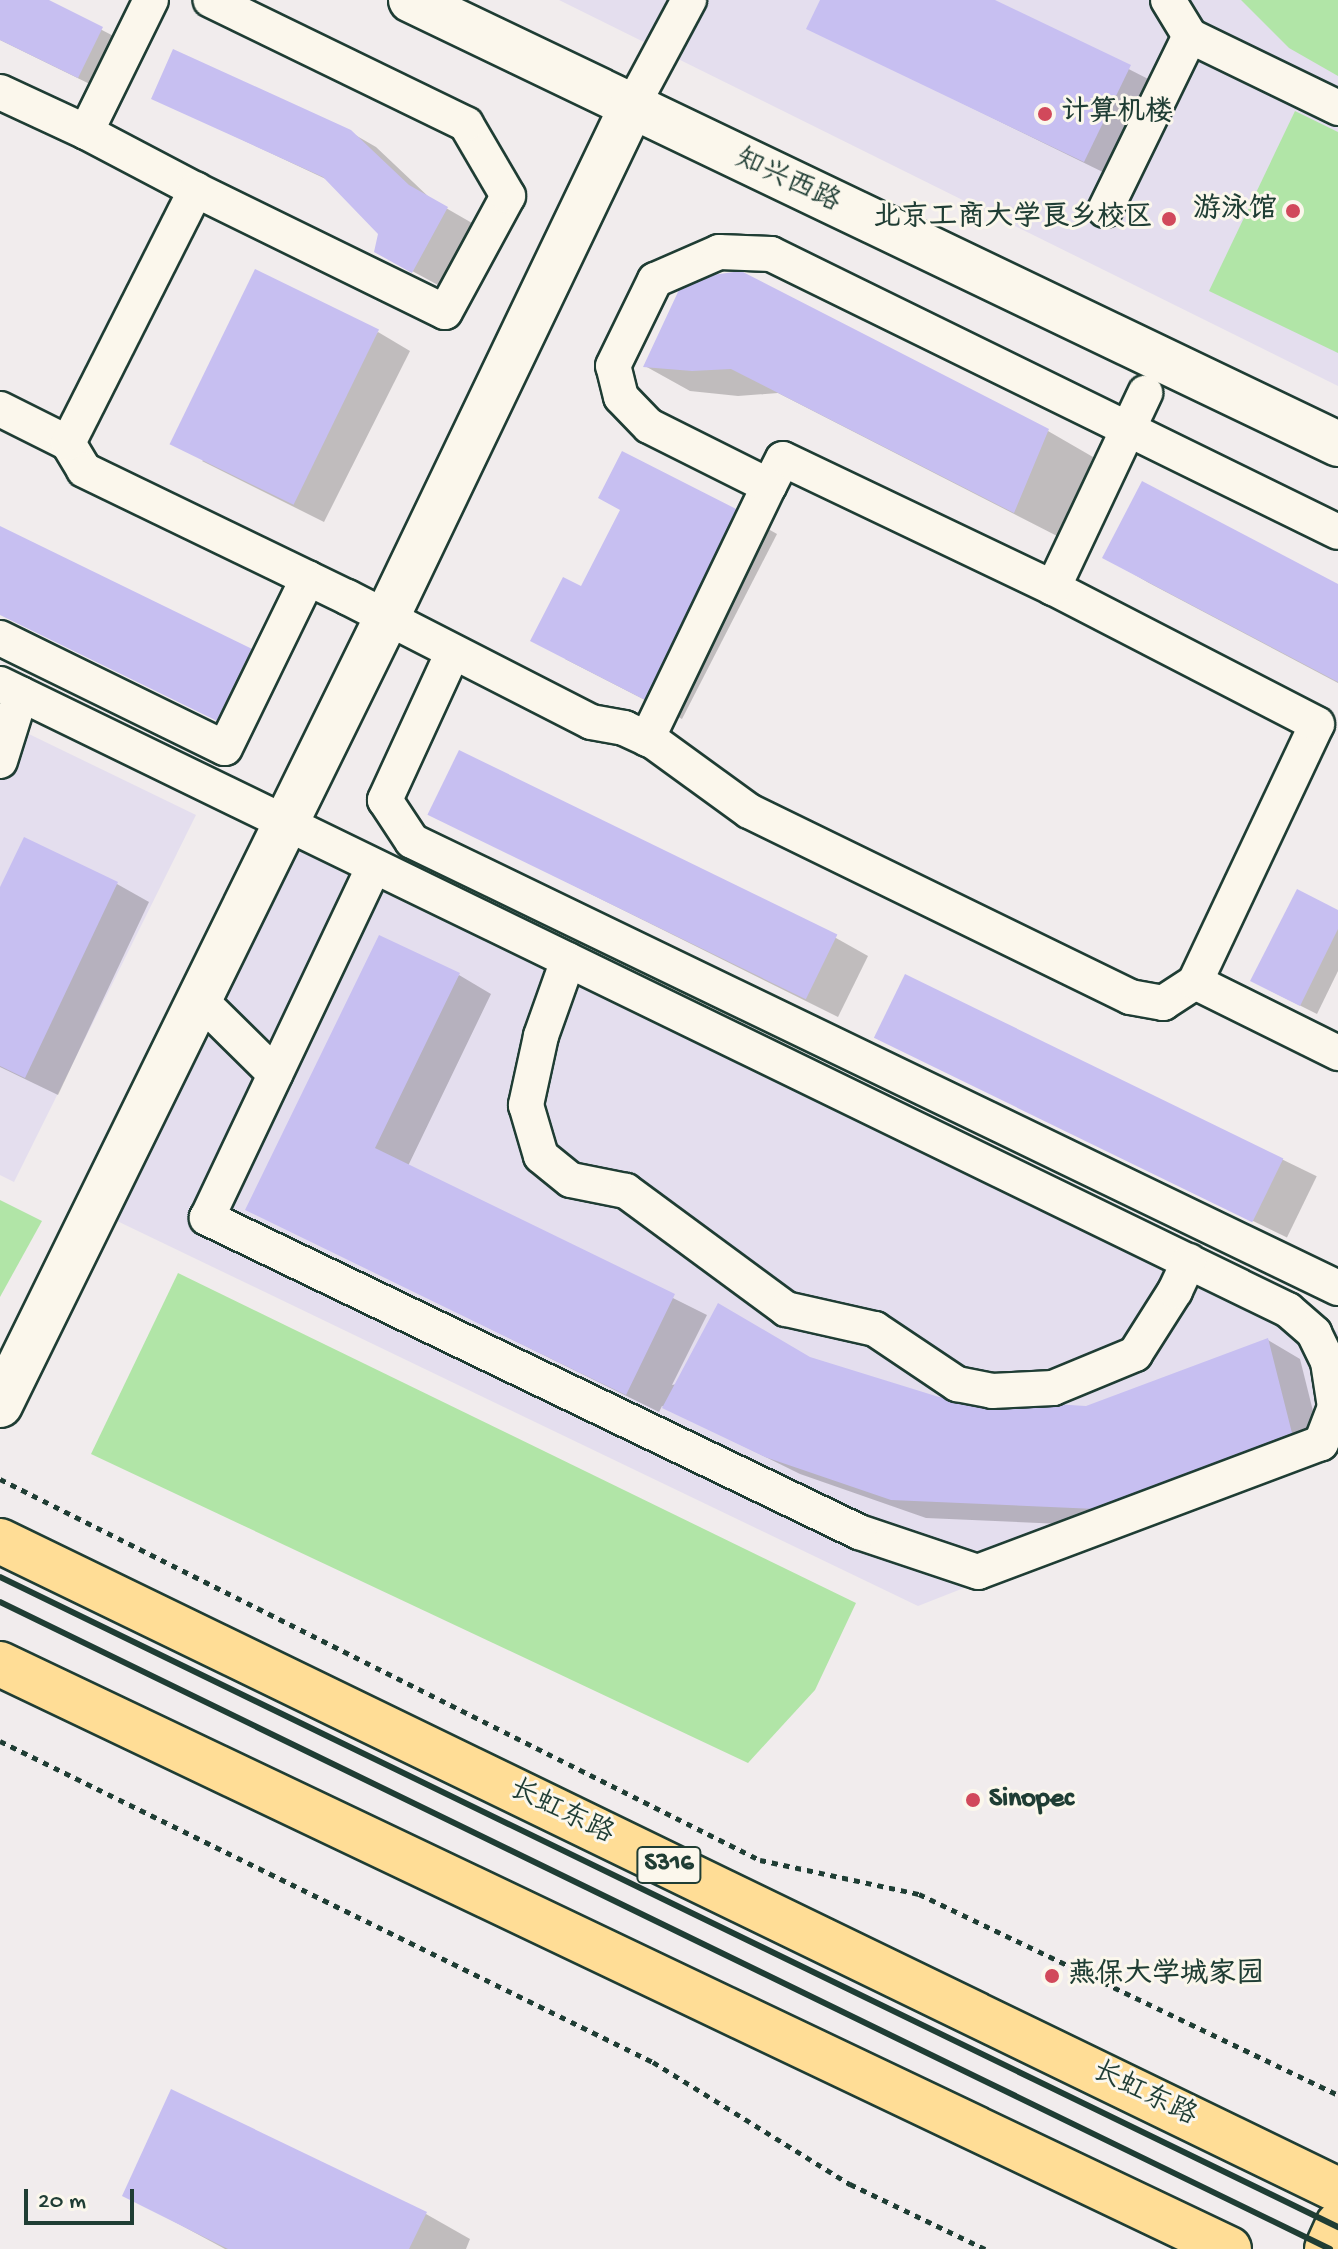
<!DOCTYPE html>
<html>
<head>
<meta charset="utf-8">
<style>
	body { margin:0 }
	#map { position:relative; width:1338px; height:2249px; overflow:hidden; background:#f1eced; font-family:"Gochi Hand","LXGW WenKai TC",sans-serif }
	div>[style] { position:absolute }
	.built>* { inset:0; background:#e4deee }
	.green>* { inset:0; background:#b1e5a7 }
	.shadow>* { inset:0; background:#0003; transform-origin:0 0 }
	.building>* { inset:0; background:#c7bff1; transform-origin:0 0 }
	.path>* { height:5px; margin-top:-2.5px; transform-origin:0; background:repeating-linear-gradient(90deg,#1f3d34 0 6px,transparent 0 12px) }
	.roads { filter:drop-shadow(2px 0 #1f3d34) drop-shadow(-2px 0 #1f3d34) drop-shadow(0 2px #1f3d34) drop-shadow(0 -2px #1f3d34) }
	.street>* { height:34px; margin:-17px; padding:0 17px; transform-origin:17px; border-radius:17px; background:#fbf7ec }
	.secondary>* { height:44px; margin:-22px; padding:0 22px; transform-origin:22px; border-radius:22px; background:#fbf7ec }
	.primary>* { height:44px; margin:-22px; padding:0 22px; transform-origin:22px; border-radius:22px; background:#ffdd96 }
	.rail>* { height:6px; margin:-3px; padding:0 3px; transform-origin:3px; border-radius:3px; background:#1f3d34 }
	.dots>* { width:22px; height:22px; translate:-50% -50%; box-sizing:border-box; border:4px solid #fbf7ec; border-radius:50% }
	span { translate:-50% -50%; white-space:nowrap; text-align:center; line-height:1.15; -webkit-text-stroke:6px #fbf7ec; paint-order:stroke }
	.shield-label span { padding:2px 6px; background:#fbf7ec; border:2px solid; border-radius:6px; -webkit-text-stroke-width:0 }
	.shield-label { font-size:26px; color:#1f3d34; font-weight:700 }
	.poi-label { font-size:28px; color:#1f3d34; font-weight:700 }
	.left { translate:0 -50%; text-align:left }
	.right { translate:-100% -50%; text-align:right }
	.street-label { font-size:28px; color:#1f3d34 }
	.scale { position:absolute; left:24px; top:2189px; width:110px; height:36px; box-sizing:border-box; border:4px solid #1f3d34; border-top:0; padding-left:10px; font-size:24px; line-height:28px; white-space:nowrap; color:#1f3d34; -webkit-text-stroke:6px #fbf7ec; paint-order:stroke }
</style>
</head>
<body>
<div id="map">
	<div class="built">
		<i style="clip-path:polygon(559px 0,1338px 0,1338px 386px,664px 52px)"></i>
		<i style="clip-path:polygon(0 720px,196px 815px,14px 1182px,0 1175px)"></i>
		<i style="clip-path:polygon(309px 823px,1338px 1332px,1338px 1441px,918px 1606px,115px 1220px)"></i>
	</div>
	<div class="green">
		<i style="clip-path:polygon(1241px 0,1338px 0,1338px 76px,1289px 48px)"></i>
		<i style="clip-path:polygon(1295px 111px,1338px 132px,1338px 353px,1209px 291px)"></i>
		<i style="clip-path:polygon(0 1200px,42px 1221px,0 1297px)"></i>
		<i style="clip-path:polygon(178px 1273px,856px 1603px,815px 1690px,748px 1763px,91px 1454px)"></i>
	</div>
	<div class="shadow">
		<i style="clip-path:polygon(0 0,44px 0,127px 43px,104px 91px,0 40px)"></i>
		<i style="clip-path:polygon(822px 0,993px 0,1162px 86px,1117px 179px,809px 28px)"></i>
		<i style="clip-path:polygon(153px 98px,350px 132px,376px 147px,432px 200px,472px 223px,438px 285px,401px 265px,380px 233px,330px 181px)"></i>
		<i style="clip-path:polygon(685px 281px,1048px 431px,1093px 457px,1059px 537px,778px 393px,738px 396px,690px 391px,645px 366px)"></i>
		<i style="clip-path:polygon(378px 332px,410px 351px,324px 522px,202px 461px)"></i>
		<i style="clip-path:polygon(745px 516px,777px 534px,682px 719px,565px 659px,582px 589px)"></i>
		<i style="clip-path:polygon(0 528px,282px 669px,252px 730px,0 607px)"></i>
		<i style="clip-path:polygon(1104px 557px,1338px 586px,1338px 683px,1149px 583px)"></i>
		<i style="clip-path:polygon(430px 814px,836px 938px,868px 956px,838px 1017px)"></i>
		<i style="clip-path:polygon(117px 884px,149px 902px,58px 1095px,0 1067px,0 892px)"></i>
		<i style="clip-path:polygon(1338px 912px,1338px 971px,1317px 1014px,1269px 990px)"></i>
		<i style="clip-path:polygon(459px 975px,491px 994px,408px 1166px,707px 1315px,672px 1385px,810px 1359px,939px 1399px,1086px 1408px,1268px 1340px,1300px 1359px,1323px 1451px,1130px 1527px,926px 1518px,800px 1474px,662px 1406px,659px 1412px,248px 1209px)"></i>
		<i style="left:906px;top:976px;width:457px;height:68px;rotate:26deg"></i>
		<i style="clip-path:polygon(125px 2195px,426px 2214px,470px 2239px,466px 2249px,225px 2249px)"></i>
	</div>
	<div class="building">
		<i style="clip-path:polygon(0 0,49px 0,103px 27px,78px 78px,0 40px)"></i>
		<i style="clip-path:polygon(820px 0,995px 0,1131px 65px,1084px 162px,806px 29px)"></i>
		<i style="clip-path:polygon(173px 49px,351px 130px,409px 185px,448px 207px,412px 273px,374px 252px,378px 234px,323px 177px,151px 99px)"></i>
		<i style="left:255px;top:269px;width:138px;height:195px;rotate:26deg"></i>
		<i style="clip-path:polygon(741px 271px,1049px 429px,1014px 513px,731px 369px,692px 371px,643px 367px,684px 279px)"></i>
		<i style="clip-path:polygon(622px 451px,746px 514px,649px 702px,530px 641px,563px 577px,581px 586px,620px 510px,598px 498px)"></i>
		<i style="clip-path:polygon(1142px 481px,1338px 584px,1338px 682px,1102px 558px)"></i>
		<i style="left:0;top:526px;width:280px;height:80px;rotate:26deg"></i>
		<i style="left:459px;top:750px;width:421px;height:72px;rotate:26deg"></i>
		<i style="clip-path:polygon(24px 837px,118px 882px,25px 1078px,0 1066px,0 887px)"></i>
		<i style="clip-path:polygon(1297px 889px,1338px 910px,1338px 929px,1300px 1006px,1250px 981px)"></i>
		<i style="clip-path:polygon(379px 935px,460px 973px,375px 1148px,675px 1294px,626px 1395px,245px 1210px)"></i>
		<i style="left:905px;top:974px;width:421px;height:71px;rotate:26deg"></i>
		<i style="clip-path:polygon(718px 1303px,810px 1357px,939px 1397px,1086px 1406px,1268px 1338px,1292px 1433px,1096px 1509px,891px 1500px,765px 1457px,662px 1408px)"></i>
		<i style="clip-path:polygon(171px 2089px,427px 2212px,409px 2249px,228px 2249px,122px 2196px)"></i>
	</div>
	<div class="path">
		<i style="left:0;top:1479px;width:850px;rotate:26.63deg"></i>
		<i style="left:760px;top:1860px;width:163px;rotate:12.1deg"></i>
		<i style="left:919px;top:1894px;width:465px;rotate:25.6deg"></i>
		<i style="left:0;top:1741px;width:728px;rotate:26.18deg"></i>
		<i style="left:653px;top:2062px;width:232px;rotate:31.8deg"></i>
		<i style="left:850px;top:2184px;width:150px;rotate:25.7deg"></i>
	</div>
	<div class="roads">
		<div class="street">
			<i style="left:1168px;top:0;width:42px;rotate:58.6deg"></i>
			<i style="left:1190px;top:36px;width:165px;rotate:25.9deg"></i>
			<i style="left:0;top:92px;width:95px;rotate:24.9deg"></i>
			<i style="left:86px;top:132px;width:147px;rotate:-63.8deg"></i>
			<i style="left:631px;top:108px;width:123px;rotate:-61.8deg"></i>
			<i style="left:86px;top:132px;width:124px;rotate:27.8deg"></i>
			<i style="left:1105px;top:210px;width:194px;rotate:-64deg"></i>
			<i style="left:0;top:409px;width:76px;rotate:26.6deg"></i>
			<i style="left:68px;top:443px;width:31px;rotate:59deg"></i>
			<i style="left:84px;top:470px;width:292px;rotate:25.8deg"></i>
			<i style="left:347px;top:597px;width:274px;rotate:27.1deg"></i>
			<i style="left:591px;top:722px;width:34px;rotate:10deg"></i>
			<i style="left:624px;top:728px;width:33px;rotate:25deg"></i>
			<i style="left:654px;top:742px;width:117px;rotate:36deg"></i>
			<i style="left:749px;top:811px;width:424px;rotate:26deg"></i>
			<i style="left:1130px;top:997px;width:34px;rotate:10deg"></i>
			<i style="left:1163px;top:1003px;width:38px;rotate:-33deg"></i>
			<i style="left:1195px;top:982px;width:285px;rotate:-64.7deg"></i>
			<i style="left:1317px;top:724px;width:297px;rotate:-152.7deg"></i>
			<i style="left:1053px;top:588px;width:216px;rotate:-64.7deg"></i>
			<i style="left:68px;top:443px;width:284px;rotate:-63.2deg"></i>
			<i style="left:196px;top:190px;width:277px;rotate:26.1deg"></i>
			<i style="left:445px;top:312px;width:132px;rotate:-61.5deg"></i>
			<i style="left:508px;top:196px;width:83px;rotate:-120.3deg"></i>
			<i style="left:466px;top:124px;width:284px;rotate:-154.1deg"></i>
			<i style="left:769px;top:486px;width:30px;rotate:-63deg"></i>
			<i style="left:783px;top:459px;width:299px;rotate:25.5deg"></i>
			<i style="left:0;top:638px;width:250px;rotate:26.1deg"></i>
			<i style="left:225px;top:748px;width:189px;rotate:-64deg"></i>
			<i style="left:453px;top:652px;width:163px;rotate:114.7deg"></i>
			<i style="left:385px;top:800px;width:49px;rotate:56.6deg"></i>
			<i style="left:412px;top:841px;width:1028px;rotate:25.77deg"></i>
			<i style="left:0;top:684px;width:1432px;rotate:25.92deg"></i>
			<i style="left:1288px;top:1310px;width:35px;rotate:41deg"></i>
			<i style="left:1314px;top:1333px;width:32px;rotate:64deg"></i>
			<i style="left:1328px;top:1362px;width:46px;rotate:81.2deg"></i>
			<i style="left:1335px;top:1407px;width:39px;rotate:111deg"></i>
			<i style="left:1321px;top:1443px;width:366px;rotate:159.4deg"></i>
			<i style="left:978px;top:1572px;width:126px;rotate:-161.4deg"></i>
			<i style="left:859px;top:1532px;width:724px;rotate:-154.28deg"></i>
			<i style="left:207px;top:1218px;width:389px;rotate:-64.6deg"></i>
			<i style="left:647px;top:739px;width:281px;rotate:-64.3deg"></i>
			<i style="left:769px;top:486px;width:134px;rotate:-153.4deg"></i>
			<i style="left:649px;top:426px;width:40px;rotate:-134deg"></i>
			<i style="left:621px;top:397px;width:32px;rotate:-104deg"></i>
			<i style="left:613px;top:366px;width:96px;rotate:-64deg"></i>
			<i style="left:655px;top:280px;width:70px;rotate:-23.6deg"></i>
			<i style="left:719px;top:252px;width:52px;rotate:2.2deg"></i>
			<i style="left:771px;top:254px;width:631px;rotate:26.12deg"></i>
			<i style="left:0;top:761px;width:70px;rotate:-72.6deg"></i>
			<i style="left:568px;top:960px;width:81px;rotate:109.6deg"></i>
			<i style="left:541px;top:1036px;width:71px;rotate:102.3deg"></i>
			<i style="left:526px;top:1105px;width:53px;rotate:73.6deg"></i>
			<i style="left:541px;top:1156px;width:38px;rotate:39deg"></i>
			<i style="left:571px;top:1180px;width:56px;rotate:11.3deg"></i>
			<i style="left:626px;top:1191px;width:199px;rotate:36.4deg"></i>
			<i style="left:786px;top:1309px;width:91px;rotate:12.7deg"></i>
			<i style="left:875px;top:1329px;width:99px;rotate:33.9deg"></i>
			<i style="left:957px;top:1384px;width:36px;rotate:11deg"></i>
			<i style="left:992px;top:1391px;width:61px;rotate:-2.8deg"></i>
			<i style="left:1053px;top:1388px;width:89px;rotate:-22.5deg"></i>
			<i style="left:1135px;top:1354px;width:75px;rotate:-57.6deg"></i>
			<i style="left:1175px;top:1291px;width:33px;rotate:-65deg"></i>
			<i style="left:1195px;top:982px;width:160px;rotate:26.4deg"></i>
			<i style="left:199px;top:999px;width:107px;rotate:44.6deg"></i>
		</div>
		<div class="secondary">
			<i style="left:411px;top:0;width:1028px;rotate:25.59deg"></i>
			<i style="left:0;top:1405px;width:876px;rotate:-63.84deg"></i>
			<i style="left:386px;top:619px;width:567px;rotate:-64.38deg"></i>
		</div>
		<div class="primary">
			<i style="left:0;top:1541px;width:1487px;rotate:25.88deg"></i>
			<i style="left:0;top:1664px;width:1361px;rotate:25.45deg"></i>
			<i style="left:1327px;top:2249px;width:27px;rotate:-66deg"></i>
		</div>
	</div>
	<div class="rail">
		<i style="left:0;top:1577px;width:1488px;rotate:25.91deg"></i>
		<i style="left:0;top:1602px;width:1479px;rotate:25.94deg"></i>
	</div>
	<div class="dots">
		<i style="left:1045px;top:114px;background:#d1495b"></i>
		<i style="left:1293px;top:211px;background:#d1495b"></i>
		<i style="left:1169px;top:219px;background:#d1495b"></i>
		<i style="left:973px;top:1800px;background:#d1495b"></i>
		<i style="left:1052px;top:1976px;background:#d1495b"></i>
	</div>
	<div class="shield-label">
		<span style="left:669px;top:1865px">S316</span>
	</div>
	<div class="poi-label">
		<span class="left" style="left:1061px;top:114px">计算机楼</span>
		<span class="right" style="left:1277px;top:211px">游泳馆</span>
		<span class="right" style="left:1153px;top:219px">北京工商大学良乡校区</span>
		<span class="left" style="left:989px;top:1800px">Sinopec</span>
		<span class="left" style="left:1068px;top:1976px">燕保大学城家园</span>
	</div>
	<div class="street-label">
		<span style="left:787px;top:182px;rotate:25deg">知兴西路</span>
		<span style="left:561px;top:1813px;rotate:26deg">长虹东路</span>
		<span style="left:1144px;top:2095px;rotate:26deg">长虹东路</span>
	</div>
	<div class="scale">20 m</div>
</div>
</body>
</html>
